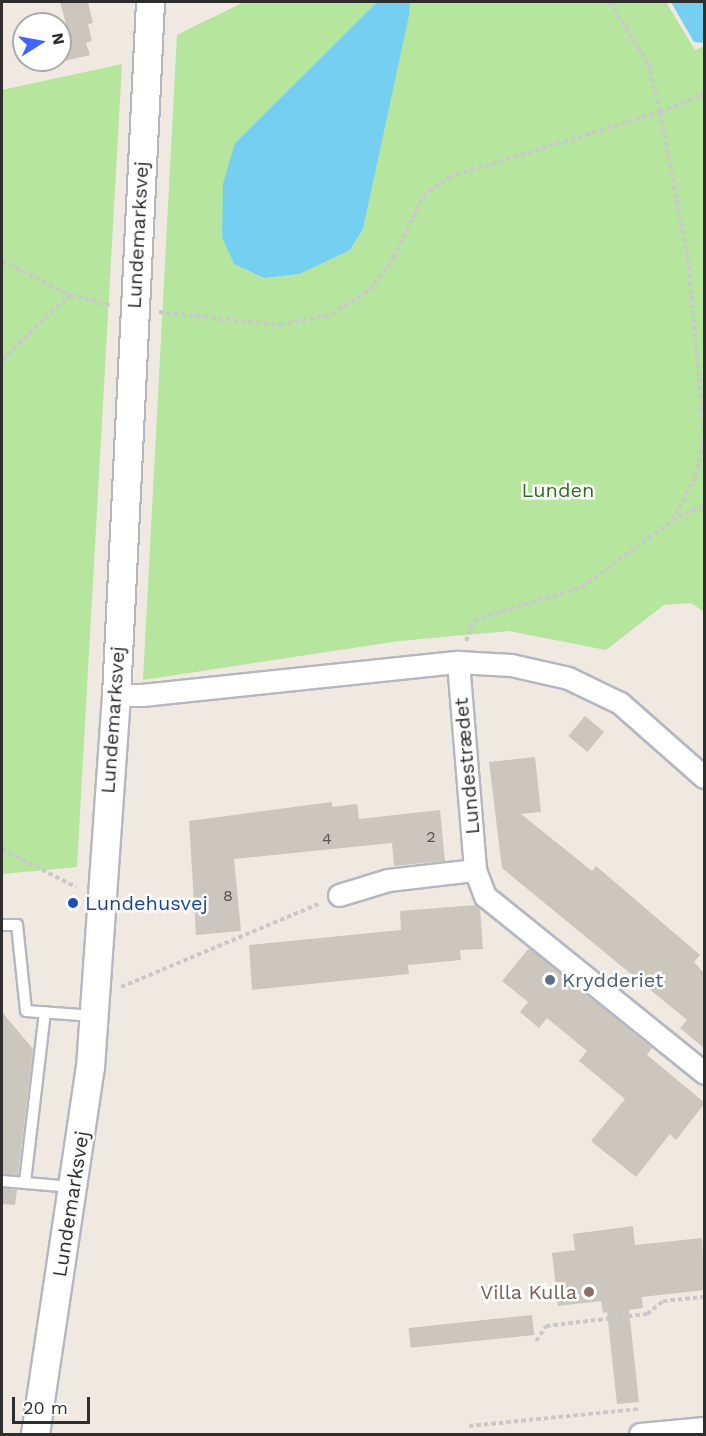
<!DOCTYPE html>
<html>
<head>
<meta charset="utf-8">
<style>
	body { margin:0 }
	#map { position:relative; width:706px; height:1436px; overflow:hidden; background:#efe9e1; font-family:"Work Sans",sans-serif }
	div>[style] { position:absolute }
	.green>* { inset:0; background:#b6e59e }
	.water>* { inset:0; background:#75cff0 }
	.building>* { inset:0; background:#cbc7bf; transform-origin:0 0 }
	.path>* { height:4px; margin-top:-2px; transform-origin:0; background:repeating-linear-gradient(90deg,#c9c9c9 0 4.5px,transparent 0 7.5px) }
	.roads { filter:drop-shadow(2px 0 #b4b7c1) drop-shadow(-2px 0 #b4b7c1) drop-shadow(0 2px #b4b7c1) drop-shadow(0 -2px #b4b7c1) }
	.service>* { height:10px; margin:-5px; padding:0 5px; transform-origin:5px; border-radius:5px; background:#fff }
	.minor>* { height:21px; margin:-10.5px; padding:0 10.5px; transform-origin:10.5px; border-radius:10.5px; background:#fff }
	.tertiary>* { height:27px; margin:-13.5px; padding:0 13.5px; transform-origin:13.5px; border-radius:13.5px; background:#fff }
	.dots>* { width:16px; height:16px; translate:-50% -50%; box-sizing:border-box; border:3px solid #fff; border-radius:50% }
	span { translate:-50% -50%; white-space:nowrap; text-align:center; line-height:1.15; -webkit-text-stroke:5px #fff; paint-order:stroke }
	.number-label { font-size:16px; color:#555452 }
	.number-label span { -webkit-text-stroke-width:0 }
	.street-label { font-size:20px; color:#2e2e2e }
	.park-label { font-size:20px; color:#2c6e1b }
	.transit-label { font-size:20px; color:#164399 }
	.left { translate:0 -50%; text-align:left }
	.service-label { font-size:20px; color:#4e5e75 }
	.education-label { font-size:20px; color:#785e54 }
	.right { translate:-100% -50%; text-align:right }
	.frame { position:absolute; inset:0; border:3px solid #2e2e2e; pointer-events:none }
	.north { position:absolute; left:12px; top:12px; width:60px; height:60px; box-sizing:border-box; background:#fff; border:2px solid #ababab; border-radius:50%; rotate:79deg; font-size:16px; font-weight:700; line-height:24px; text-align:center; color:#2e2e2e }
	.north::after { content:''; display:block; margin:auto; width:21px; height:27px; background:#4264fb; clip-path:polygon(50% 0,100% 100%,50% 72%,0 100%) }
	.scale { position:absolute; left:12px; top:1397px; width:78px; height:27px; box-sizing:border-box; border:3px solid #2e2e2e; border-top:0; padding-left:8px; font-size:18px; line-height:21px; white-space:nowrap; color:#2e2e2e; -webkit-text-stroke:4px #fff; paint-order:stroke }
</style>
</head>
<body>
<div id="map">
	<div class="green">
		<i style="clip-path:polygon(244px 2px,377px 2px,235px 143px,234px 264px,264px 278px,300px 274px,350px 250px,363px 229px,410px 2px,666px 2px,695px 50px,704px 46px,704px 612px,691px 603px,664px 605px,606px 650px,509px 631px,399px 641px,143px 680px,177px 35px)"></i>
		<i style="clip-path:polygon(122px 64px,77px 867px,2px 874px,2px 90px)"></i>
	</div>
	<div class="water">
		<i style="clip-path:polygon(377px 2px,410px 2px,409px 15px,363px 229px,350px 250px,300px 274px,264px 278px,234px 264px,222px 237px,223px 184px,235px 143px)"></i>
		<i style="clip-path:polygon(671px 2px,704px 2px,704px 43px,694px 42px)"></i>
	</div>
	<div class="building">
		<i style="clip-path:polygon(60px 2px,88px 2px,93px 23px,88px 24px,92px 41px,86px 43px,90px 55px,60px 62px,60px 26px,66px 24px)"></i>
		<i style="left:585px;top:716px;width:25px;height:26px;rotate:40deg"></i>
		<i style="clip-path:polygon(535px 757px,541px 812px,521px 814px,592px 871px,596px 866px,700px 955px,694px 962px,705px 974px,705px 1049px,680px 1028px,687px 1020px,502px 868px,489px 762px)"></i>
		<i style="clip-path:polygon(332px 802px,332px 807px,357px 804px,359px 819px,440px 810px,445px 861px,394px 866px,392px 843px,234px 859px,241px 931px,196px 935px,189px 821px)"></i>
		<i style="clip-path:polygon(476px 905px,480px 908px,483px 949px,460px 950px,461px 960px,408px 965px,409px 974px,252px 990px,249px 945px,401px 930px,400px 911px)"></i>
		<i style="clip-path:polygon(529px 948px,652px 1048px,647px 1055px,705px 1103px,676px 1140px,670px 1134px,636px 1177px,591px 1141px,625px 1099px,579px 1061px,587px 1051px,547px 1018px,539px 1028px,520px 1012px,528px 1002px,502px 981px)"></i>
		<i style="clip-path:polygon(2px 1012px,33px 1049px,18px 1175px,2px 1174px)"></i>
		<i style="clip-path:polygon(2px 1188px,17px 1190px,15px 1205px,2px 1204px)"></i>
		<i style="clip-path:polygon(633px 1226px,635px 1245px,702px 1238px,705px 1290px,642px 1297px,643px 1308px,629px 1310px,639px 1402px,617px 1404px,607px 1312px,603px 1313px,601px 1301px,558px 1306px,552px 1253px,575px 1250px,573px 1234px)"></i>
		<i style="left:532px;top:1315px;width:20px;height:124px;rotate:84deg"></i>
	</div>
	<div class="path">
		<i style="left:610px;top:2px;width:72px;rotate:58.1deg"></i>
		<i style="left:648px;top:63px;width:50px;rotate:76.2deg"></i>
		<i style="left:660px;top:112px;width:150px;rotate:79.2deg"></i>
		<i style="left:688px;top:259px;width:172px;rotate:84.7deg"></i>
		<i style="left:2px;top:261px;width:76px;rotate:26.6deg"></i>
		<i style="left:70px;top:295px;width:41px;rotate:14deg"></i>
		<i style="left:159px;top:312px;width:122px;rotate:6.1deg"></i>
		<i style="left:280px;top:325px;width:53px;rotate:-11.9deg"></i>
		<i style="left:332px;top:314px;width:45px;rotate:-32.3deg"></i>
		<i style="left:370px;top:290px;width:40px;rotate:-53deg"></i>
		<i style="left:394px;top:258px;width:68px;rotate:-64.9deg"></i>
		<i style="left:423px;top:196px;width:32px;rotate:-36deg"></i>
		<i style="left:449px;top:177px;width:221px;rotate:-17.1deg"></i>
		<i style="left:660px;top:112px;width:48px;rotate:-22.2deg"></i>
		<i style="left:2px;top:360px;width:94px;rotate:-43.7deg"></i>
		<i style="left:672px;top:520px;width:35px;rotate:-24deg"></i>
		<i style="left:466px;top:641px;width:22px;rotate:-69deg"></i>
		<i style="left:474px;top:620px;width:113px;rotate:-17deg"></i>
		<i style="left:582px;top:587px;width:112px;rotate:-36.3deg"></i>
		<i style="left:672px;top:521px;width:51px;rotate:-61.9deg"></i>
		<i style="left:696px;top:476px;width:38px;rotate:-78deg"></i>
		<i style="left:2px;top:849px;width:83px;rotate:27.2deg"></i>
		<i style="left:121px;top:987px;width:214px;rotate:-22.8deg"></i>
		<i style="left:536px;top:1341px;width:18px;rotate:-56deg"></i>
		<i style="left:546px;top:1326px;width:102px;rotate:-6.8deg"></i>
		<i style="left:647px;top:1314px;width:21px;rotate:-39deg"></i>
		<i style="left:663px;top:1301px;width:41px;rotate:-5.6deg"></i>
		<i style="left:469px;top:1426px;width:170px;rotate:-5.7deg"></i>
	</div>
	<div class="roads">
		<div class="service">
			<i style="left:2px;top:925px;width:15px"></i>
			<i style="left:17px;top:925px;width:86px;rotate:84deg"></i>
			<i style="left:26px;top:1011px;width:68px;rotate:4.2deg"></i>
			<i style="left:2px;top:1181px;width:71px;rotate:4.8deg"></i>
			<i style="left:25px;top:1182px;width:171px;rotate:-83.3deg"></i>
		</div>
		<div class="minor">
			<i style="left:458px;top:662px;width:209px;rotate:85.3deg"></i>
			<i style="left:475px;top:870px;width:28px;rotate:69deg"></i>
			<i style="left:485px;top:896px;width:282px;rotate:38.9deg"></i>
			<i style="left:116px;top:695px;width:26px"></i>
			<i style="left:142px;top:695px;width:318px;rotate:-6deg"></i>
			<i style="left:458px;top:662px;width:53px;rotate:3.2deg"></i>
			<i style="left:511px;top:665px;width:58px;rotate:12.8deg"></i>
			<i style="left:568px;top:678px;width:58px;rotate:25.7deg"></i>
			<i style="left:620px;top:703px;width:112px;rotate:41.4deg"></i>
			<i style="left:339px;top:895px;width:51px;rotate:-17deg"></i>
			<i style="left:388px;top:880px;width:88px;rotate:-6.6deg"></i>
			<i style="left:640px;top:1434px;width:64px;rotate:-5.4deg"></i>
		</div>
		<div class="tertiary">
			<i style="left:35px;top:1434px;width:371px;rotate:-81.5deg"></i>
			<i style="left:90px;top:1067px;width:373px;rotate:-86deg"></i>
			<i style="left:116px;top:695px;width:694px;rotate:-87.19deg"></i>
		</div>
	</div>
	<div class="dots">
		<i style="left:73px;top:903px;background:#1a4fb4"></i>
		<i style="left:550px;top:980px;background:#5c6f8a"></i>
		<i style="left:589px;top:1292px;background:#8d6e63"></i>
	</div>
	<div class="number-label">
		<span style="left:431px;top:837px">2</span>
		<span style="left:327px;top:839px">4</span>
		<span style="left:228px;top:896px">8</span>
	</div>
	<div class="street-label">
		<span style="left:138px;top:235px;rotate:-87deg">Lundemarksvej</span>
		<span style="left:113px;top:720px;rotate:-86deg">Lundemarksvej</span>
		<span style="left:467px;top:766px;rotate:-95deg">Lundestrædet</span>
		<span style="left:71px;top:1204px;rotate:-81deg">Lundemarksvej</span>
	</div>
	<div class="park-label">
		<span style="left:558px;top:490px">Lunden</span>
	</div>
	<div class="transit-label">
		<span class="left" style="left:85px;top:903px">Lundehusvej</span>
	</div>
	<div class="service-label">
		<span class="left" style="left:562px;top:980px">Krydderiet</span>
	</div>
	<div class="education-label">
		<span class="right" style="left:577px;top:1292px">Villa Kulla</span>
	</div>
	<div class="frame"></div>
	<div class="north">N</div>
	<div class="scale">20 m</div>
</div>
</body>
</html>
